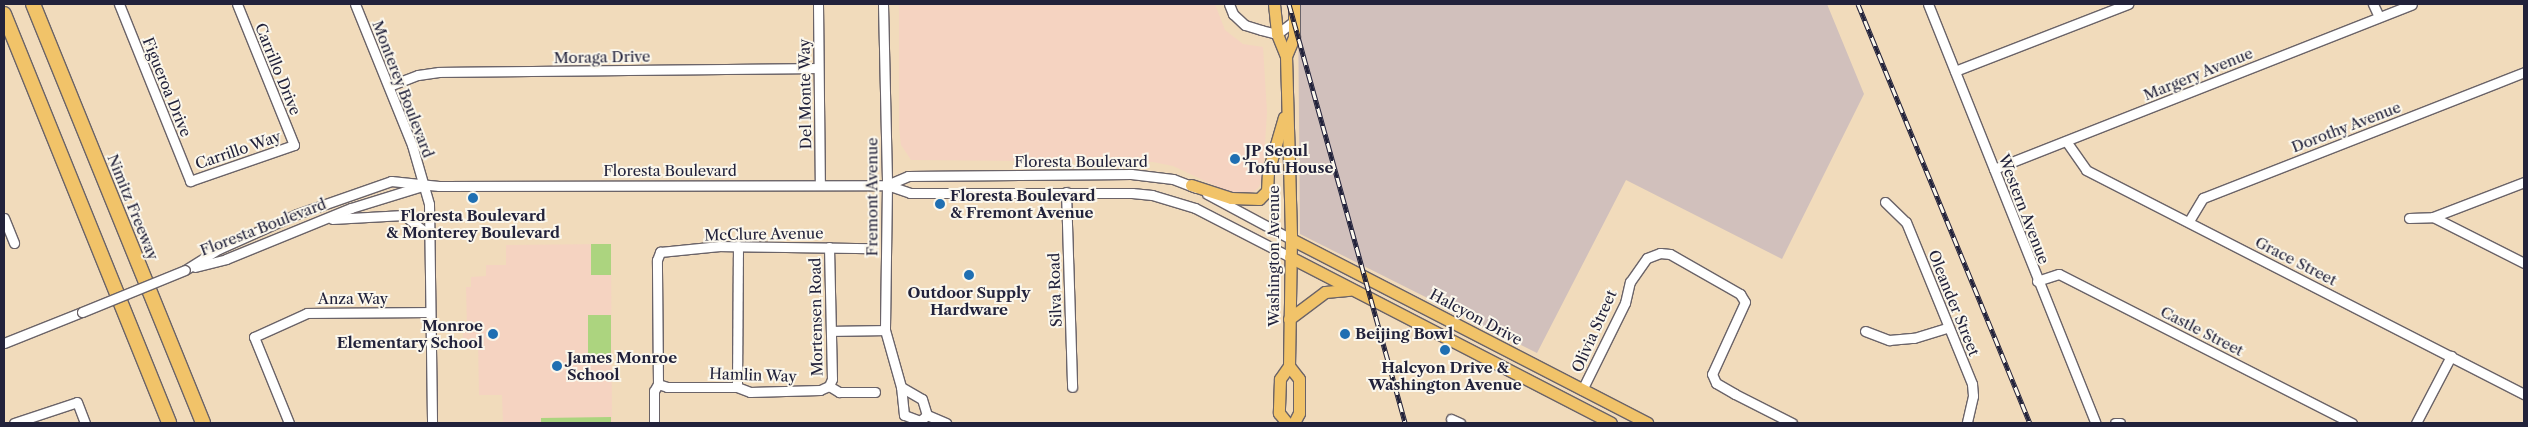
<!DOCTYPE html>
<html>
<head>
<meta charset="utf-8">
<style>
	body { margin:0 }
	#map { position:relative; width:2528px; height:427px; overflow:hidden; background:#f1dbbb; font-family:"Libre Caslon Text",serif }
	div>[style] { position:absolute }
	.built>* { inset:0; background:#f5d3c1 }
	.industrial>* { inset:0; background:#d1c0bc }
	.green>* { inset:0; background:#acd47f; transform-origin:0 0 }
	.roads { filter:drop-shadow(1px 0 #6a6368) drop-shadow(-1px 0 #6a6368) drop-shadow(0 1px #6a6368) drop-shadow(0 -1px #6a6368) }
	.minor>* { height:9px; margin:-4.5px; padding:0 4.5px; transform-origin:4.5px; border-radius:4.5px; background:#fff }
	.major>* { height:11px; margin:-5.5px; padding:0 5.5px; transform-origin:5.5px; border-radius:5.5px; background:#f1c369 }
	.highway>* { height:14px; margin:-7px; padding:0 7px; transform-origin:7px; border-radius:7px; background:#f1c369 }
	.rail>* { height:5px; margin-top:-2.5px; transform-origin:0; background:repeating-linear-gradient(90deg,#fbf7ec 0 9px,#22223b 0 18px); box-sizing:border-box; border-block:1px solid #22223b }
	.bridges { filter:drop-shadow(1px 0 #6a6368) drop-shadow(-1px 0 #6a6368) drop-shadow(0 1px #6a6368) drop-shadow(0 -1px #6a6368) }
	.minor-bridge>* { height:9px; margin:-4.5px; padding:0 4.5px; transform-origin:4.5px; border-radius:4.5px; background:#fff }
	.dots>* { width:14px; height:14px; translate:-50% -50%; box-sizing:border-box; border:2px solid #fbf7ec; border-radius:50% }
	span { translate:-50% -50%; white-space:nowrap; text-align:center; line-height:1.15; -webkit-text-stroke:4px #fbf7ec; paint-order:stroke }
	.street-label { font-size:15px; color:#22223b }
	.poi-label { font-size:15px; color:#22223b; font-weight:700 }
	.left { translate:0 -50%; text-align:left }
	.right { translate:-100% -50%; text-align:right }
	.frame { position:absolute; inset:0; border:5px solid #22223b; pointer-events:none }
</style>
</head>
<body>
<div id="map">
	<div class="built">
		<i style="clip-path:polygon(899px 4px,1215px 4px,1225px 30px,1243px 44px,1263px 47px,1267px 112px,1263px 175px,1259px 187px,1249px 196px,1235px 195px,1173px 166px,1153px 162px,911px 160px,901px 145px,899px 129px)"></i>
		<i style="clip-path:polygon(611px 244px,612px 423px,503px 423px,502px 395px,479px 395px,478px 341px,463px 341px,463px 328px,467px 328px,466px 287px,471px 287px,471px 277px,486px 276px,486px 265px,506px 265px,506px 245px)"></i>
	</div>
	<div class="industrial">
		<i style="clip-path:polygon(1298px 4px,1827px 4px,1864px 94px,1782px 259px,1626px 180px,1537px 353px,1300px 234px)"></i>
	</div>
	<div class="green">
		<i style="left:591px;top:244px;width:20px;height:31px"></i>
		<i style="left:588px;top:315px;width:23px;height:41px"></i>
		<i style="clip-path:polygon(611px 417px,611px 423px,541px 423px,541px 418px)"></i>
	</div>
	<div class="roads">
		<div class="minor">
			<i style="left:119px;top:4px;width:191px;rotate:68.1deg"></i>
			<i style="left:190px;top:181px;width:110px;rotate:-19.1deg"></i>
			<i style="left:294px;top:145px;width:152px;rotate:-112deg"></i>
			<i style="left:355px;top:4px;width:152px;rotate:68deg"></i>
			<i style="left:412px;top:145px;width:61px;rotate:73.9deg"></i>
			<i style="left:429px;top:204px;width:219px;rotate:89.2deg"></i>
			<i style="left:818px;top:4px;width:181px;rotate:89.4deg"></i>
			<i style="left:883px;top:4px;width:181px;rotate:88.7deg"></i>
			<i style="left:887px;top:185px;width:145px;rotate:90.8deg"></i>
			<i style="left:885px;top:330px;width:59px;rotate:74.3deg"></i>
			<i style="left:1229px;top:4px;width:11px;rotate:68deg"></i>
			<i style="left:1233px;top:14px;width:16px;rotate:43deg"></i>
			<i style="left:1245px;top:25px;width:17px;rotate:17deg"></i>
			<i style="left:1261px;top:30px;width:16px;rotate:14deg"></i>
			<i style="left:1277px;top:34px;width:20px;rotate:-37deg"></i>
			<i style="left:1928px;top:4px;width:451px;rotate:68.2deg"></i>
			<i style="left:2373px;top:4px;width:14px;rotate:65deg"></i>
			<i style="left:1955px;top:71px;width:186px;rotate:-21.2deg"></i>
			<i style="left:389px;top:86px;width:31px;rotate:-21deg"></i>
			<i style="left:418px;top:75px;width:21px;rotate:-8deg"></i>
			<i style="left:439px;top:72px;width:379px;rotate:-0.6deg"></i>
			<i style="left:2066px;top:141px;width:35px;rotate:55deg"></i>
			<i style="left:2086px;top:170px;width:492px;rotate:27.1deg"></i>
			<i style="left:1994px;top:169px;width:449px;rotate:-21.5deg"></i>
			<i style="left:887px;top:185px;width:23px;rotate:-23deg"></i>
			<i style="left:908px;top:176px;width:223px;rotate:-0.5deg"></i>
			<i style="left:1131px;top:174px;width:42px;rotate:6.8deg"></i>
			<i style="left:1173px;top:179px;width:25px;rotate:21deg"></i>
			<i style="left:1066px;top:192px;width:195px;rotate:88.2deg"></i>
			<i style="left:1207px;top:194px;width:95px;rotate:28.2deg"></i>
			<i style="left:1885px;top:202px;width:29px;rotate:44deg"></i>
			<i style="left:1906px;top:222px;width:175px;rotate:67.8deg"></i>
			<i style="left:1972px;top:384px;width:12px;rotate:85deg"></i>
			<i style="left:1973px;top:396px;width:28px;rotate:103deg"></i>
			<i style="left:2433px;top:217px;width:102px;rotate:26.8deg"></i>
			<i style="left:4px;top:218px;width:27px;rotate:68deg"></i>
			<i style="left:2409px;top:218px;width:24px;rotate:-2deg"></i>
			<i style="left:2433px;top:217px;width:97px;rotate:-21deg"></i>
			<i style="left:332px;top:219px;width:72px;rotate:-3.2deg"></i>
			<i style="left:404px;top:215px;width:32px;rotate:39deg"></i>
			<i style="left:2189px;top:221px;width:27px;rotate:-59deg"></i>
			<i style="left:2203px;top:198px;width:345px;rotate:-21.4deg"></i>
			<i style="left:829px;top:247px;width:132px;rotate:88.7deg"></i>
			<i style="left:832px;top:379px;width:8px;rotate:113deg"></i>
			<i style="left:195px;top:267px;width:32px;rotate:-14deg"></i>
			<i style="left:226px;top:259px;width:135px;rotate:-22.2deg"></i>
			<i style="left:351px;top:208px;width:74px;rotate:-17.2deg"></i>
			<i style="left:185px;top:270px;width:40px;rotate:-32deg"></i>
			<i style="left:219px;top:249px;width:85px;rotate:-24.2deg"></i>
			<i style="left:297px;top:214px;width:100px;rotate:-19.3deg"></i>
			<i style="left:391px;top:181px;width:48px;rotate:5.9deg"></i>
			<i style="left:439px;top:186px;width:448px;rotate:-0.1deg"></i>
			<i style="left:887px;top:185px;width:24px;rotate:19deg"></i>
			<i style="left:910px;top:193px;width:222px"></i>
			<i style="left:1132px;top:193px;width:20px;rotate:6deg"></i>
			<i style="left:1152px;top:195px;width:45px;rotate:16.8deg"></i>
			<i style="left:1195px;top:208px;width:107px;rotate:27.3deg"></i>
			<i style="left:2037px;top:281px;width:23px;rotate:-18deg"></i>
			<i style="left:2059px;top:274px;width:329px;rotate:27deg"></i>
			<i style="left:831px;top:331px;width:54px;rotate:-1.1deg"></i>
			<i style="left:1865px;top:331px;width:26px;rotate:21deg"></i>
			<i style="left:1889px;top:340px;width:25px;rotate:-5deg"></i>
			<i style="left:1914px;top:338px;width:34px;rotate:-17deg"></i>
			<i style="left:4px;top:343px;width:84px;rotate:-21.7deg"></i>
			<i style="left:658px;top:384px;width:9px;rotate:18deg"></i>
			<i style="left:667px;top:387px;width:70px"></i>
			<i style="left:737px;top:387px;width:14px;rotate:21deg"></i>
			<i style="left:750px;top:392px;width:70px;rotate:-1.6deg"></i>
			<i style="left:820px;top:390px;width:10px;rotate:-24deg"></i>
			<i style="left:829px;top:386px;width:12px;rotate:31deg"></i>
			<i style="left:839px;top:392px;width:36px"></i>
			<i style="left:737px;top:387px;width:141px;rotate:-89.6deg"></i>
			<i style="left:901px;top:387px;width:24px;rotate:30deg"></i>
			<i style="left:922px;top:399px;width:17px;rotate:73deg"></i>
			<i style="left:927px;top:415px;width:9px;rotate:139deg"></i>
			<i style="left:920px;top:421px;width:17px;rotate:-159deg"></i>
			<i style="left:904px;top:415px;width:28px;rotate:-96deg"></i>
			<i style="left:1582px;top:390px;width:97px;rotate:-63.7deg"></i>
			<i style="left:1625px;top:303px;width:22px;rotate:-77deg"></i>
			<i style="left:1630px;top:282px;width:29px;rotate:-55deg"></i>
			<i style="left:1647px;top:258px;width:14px;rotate:-21deg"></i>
			<i style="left:1660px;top:253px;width:10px;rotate:6deg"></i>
			<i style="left:1670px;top:254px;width:81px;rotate:29.7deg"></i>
			<i style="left:1740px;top:294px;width:9px;rotate:58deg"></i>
			<i style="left:1745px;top:302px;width:79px;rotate:114.6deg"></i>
			<i style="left:1712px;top:374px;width:10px;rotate:66deg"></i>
			<i style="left:1716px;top:383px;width:22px;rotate:30deg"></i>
			<i style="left:1735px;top:394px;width:64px;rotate:27deg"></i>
			<i style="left:927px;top:415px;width:21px;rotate:23deg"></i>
			<i style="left:1451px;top:419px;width:10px;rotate:24deg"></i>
			<i style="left:654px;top:421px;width:30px;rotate:-90deg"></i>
			<i style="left:654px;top:391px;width:8px;rotate:-60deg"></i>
			<i style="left:658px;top:384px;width:124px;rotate:-90.5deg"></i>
			<i style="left:657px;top:260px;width:9px;rotate:-69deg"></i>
			<i style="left:660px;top:252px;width:60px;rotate:-5.7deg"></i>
			<i style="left:720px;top:246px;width:148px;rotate:0.8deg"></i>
			<i style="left:14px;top:423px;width:66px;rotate:-18.4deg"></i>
			<i style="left:77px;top:402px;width:22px;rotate:69deg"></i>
			<i style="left:289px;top:423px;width:93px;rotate:-112.1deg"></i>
			<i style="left:254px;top:337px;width:58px;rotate:-24.4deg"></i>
			<i style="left:307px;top:313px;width:123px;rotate:-0.5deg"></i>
			<i style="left:2115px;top:423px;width:5px"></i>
			<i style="left:2416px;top:423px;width:76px;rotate:-62.4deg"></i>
		</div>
		<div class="major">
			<i style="left:1274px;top:4px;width:30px;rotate:84deg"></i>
			<i style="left:1277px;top:34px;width:24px;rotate:68deg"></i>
			<i style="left:1286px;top:56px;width:183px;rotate:88.4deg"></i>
			<i style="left:1291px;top:239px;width:127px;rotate:90.9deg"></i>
			<i style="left:1289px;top:366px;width:16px;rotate:125deg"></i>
			<i style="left:1280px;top:379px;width:34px;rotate:92deg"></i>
			<i style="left:1279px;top:413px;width:13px;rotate:51deg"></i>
			<i style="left:1286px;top:56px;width:21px;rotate:-67deg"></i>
			<i style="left:1294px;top:37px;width:33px;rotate:-90deg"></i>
			<i style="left:1191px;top:185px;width:42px;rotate:18deg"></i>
			<i style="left:1231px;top:198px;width:28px;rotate:2deg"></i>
			<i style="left:1259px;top:199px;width:11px;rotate:-45deg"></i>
			<i style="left:1267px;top:191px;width:19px;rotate:-87deg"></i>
			<i style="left:1268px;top:172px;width:57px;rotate:-73.8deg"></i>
			<i style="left:1291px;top:239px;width:401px;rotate:27.3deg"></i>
			<i style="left:1290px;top:257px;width:361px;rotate:27.3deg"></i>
			<i style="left:1289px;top:319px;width:45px;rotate:-36.9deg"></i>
			<i style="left:1325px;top:292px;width:25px;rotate:-5deg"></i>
			<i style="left:1289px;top:366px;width:16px;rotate:52deg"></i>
			<i style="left:1299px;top:379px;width:34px;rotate:90deg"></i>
			<i style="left:1299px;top:413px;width:11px;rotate:117deg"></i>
		</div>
		<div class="highway">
			<i style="left:33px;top:4px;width:452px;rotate:67.9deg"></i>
			<i style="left:4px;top:14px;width:441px;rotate:68deg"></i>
		</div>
	</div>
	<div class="rail">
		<i style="left:1289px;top:4px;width:435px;rotate:74.5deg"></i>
		<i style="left:1858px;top:4px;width:453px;rotate:67.7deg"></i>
	</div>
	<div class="bridges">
		<div class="minor-bridge">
			<i style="left:82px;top:312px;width:111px;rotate:-22.2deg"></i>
		</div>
	</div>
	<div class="dots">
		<i style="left:1235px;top:159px;background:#1f6fb2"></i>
		<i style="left:473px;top:198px;background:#1f6fb2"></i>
		<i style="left:940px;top:204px;background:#1f6fb2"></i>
		<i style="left:969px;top:275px;background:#1f6fb2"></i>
		<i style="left:493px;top:334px;background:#1f6fb2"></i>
		<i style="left:1345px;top:334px;background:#1f6fb2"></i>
		<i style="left:1445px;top:350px;background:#1f6fb2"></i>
		<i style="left:557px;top:366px;background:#1f6fb2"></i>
	</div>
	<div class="street-label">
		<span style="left:602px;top:57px;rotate:-1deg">Moraga Drive</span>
		<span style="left:278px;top:69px;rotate:68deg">Carrillo Drive</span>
		<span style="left:2198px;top:74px;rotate:-22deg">Margery Avenue</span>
		<span style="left:167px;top:87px;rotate:68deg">Figueroa Drive</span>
		<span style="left:403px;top:89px;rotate:69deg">Monterey Boulevard</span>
		<span style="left:805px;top:94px;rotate:-91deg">Del Monte Way</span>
		<span style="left:2346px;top:127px;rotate:-21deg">Dorothy Avenue</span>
		<span style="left:238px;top:150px;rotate:-19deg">Carrillo Way</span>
		<span style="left:1081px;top:162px">Floresta Boulevard</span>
		<span style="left:670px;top:171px">Floresta Boulevard</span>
		<span style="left:872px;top:197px;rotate:-90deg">Fremont Avenue</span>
		<span style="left:133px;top:207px;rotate:68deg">Nimitz Freeway</span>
		<span style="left:2024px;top:209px;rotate:69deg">Western Avenue</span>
		<span style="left:263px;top:227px;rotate:-21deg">Floresta Boulevard</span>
		<span style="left:764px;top:234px;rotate:-1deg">McClure Avenue</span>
		<span style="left:1274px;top:256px;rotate:-90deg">Washington Avenue</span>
		<span style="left:2296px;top:261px;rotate:27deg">Grace Street</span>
		<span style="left:1055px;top:290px;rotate:-92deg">Silva Road</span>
		<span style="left:353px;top:299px">Anza Way</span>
		<span style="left:1954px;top:303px;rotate:68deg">Oleander Street</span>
		<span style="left:816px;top:317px;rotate:-91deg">Mortensen Road</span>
		<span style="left:1476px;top:317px;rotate:28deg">Halcyon Drive</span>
		<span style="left:1594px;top:331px;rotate:-66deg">Olivia Street</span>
		<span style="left:2202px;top:331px;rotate:27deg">Castle Street</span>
		<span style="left:753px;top:375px;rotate:2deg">Hamlin Way</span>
	</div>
	<div class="poi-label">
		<span class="left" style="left:1245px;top:159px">JP Seoul<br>Tofu House</span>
		<span class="left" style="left:950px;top:204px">Floresta Boulevard<br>&amp; Fremont Avenue</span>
		<span style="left:473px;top:224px">Floresta Boulevard<br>&amp; Monterey Boulevard</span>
		<span style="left:969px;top:301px">Outdoor Supply<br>Hardware</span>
		<span class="right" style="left:483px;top:334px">Monroe<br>Elementary School</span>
		<span class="left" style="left:1355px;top:334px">Beijing Bowl</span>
		<span class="left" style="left:567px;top:366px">James Monroe<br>School</span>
		<span style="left:1445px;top:376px">Halcyon Drive &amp;<br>Washington Avenue</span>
	</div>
	<div class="frame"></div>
</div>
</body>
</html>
